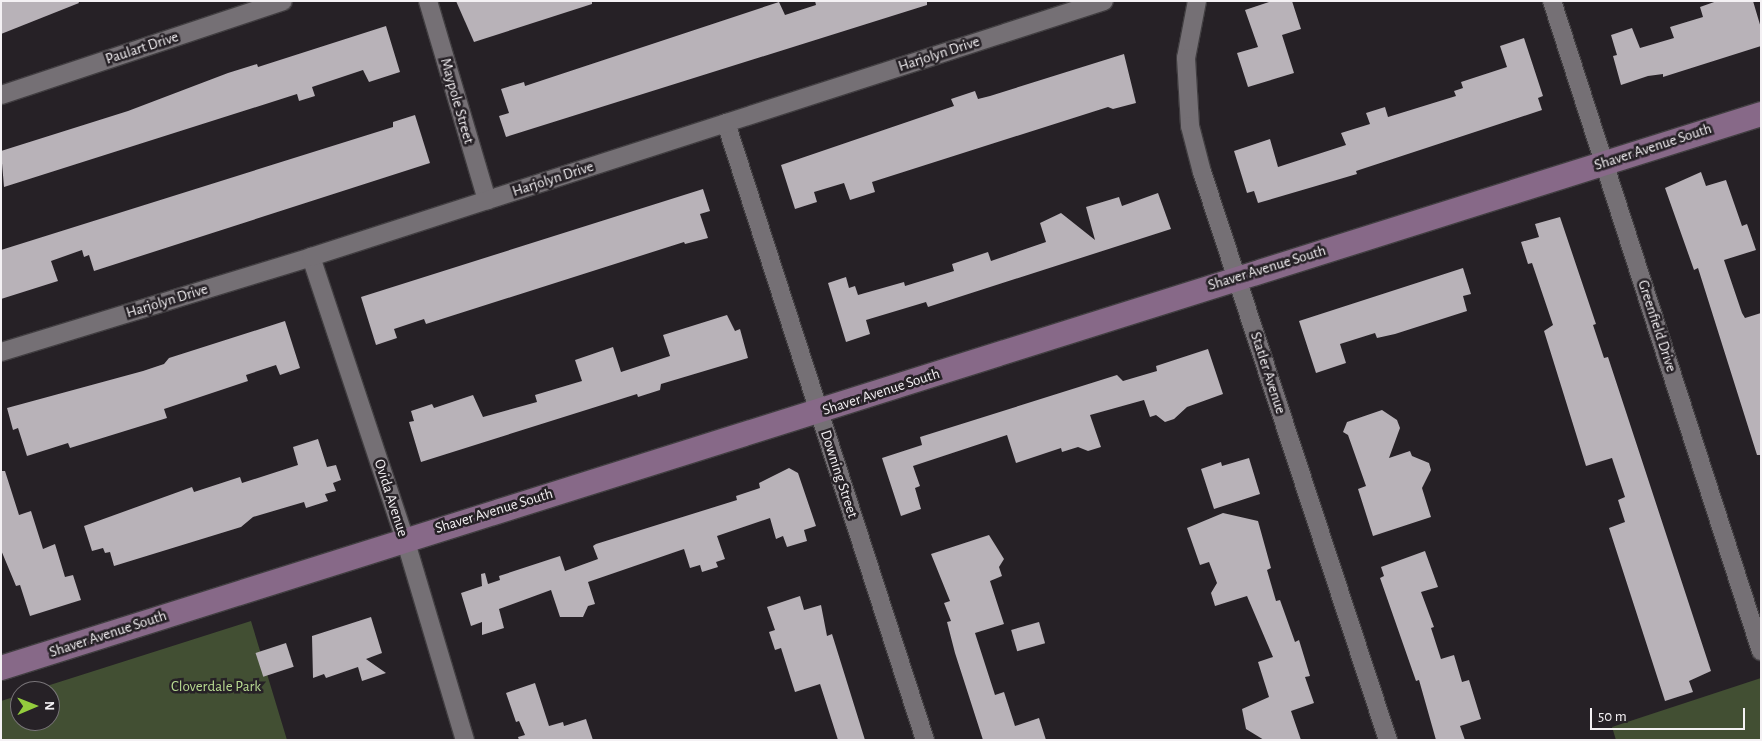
<!DOCTYPE html>
<html>
<head>
<meta charset="utf-8">
<style>
	body { margin:0 }
	#map { position:relative; width:1762px; height:741px; overflow:hidden; background:#262126; font-family:"Alegreya Sans",sans-serif }
	div>[style] { position:absolute }
	.green>* { inset:0; background:#424f33 }
	.building>* { inset:0; background:#b8b2b8; transform-origin:0 0 }
	.roads { filter:drop-shadow(1px 0 #413e41) drop-shadow(-1px 0 #413e41) drop-shadow(0 1px #413e41) drop-shadow(0 -1px #413e41) }
	.street>* { height:18px; margin:-9px; padding:0 9px; transform-origin:9px; border-radius:9px; background:#757075 }
	.secondary>* { height:24px; margin:-12px; padding:0 12px; transform-origin:12px; border-radius:12px; background:#876988 }
	span { translate:-50% -50%; white-space:nowrap; text-align:center; line-height:1.15; -webkit-text-stroke:5px #262126; paint-order:stroke }
	.street-label { font-size:15px; color:#f4f1f4 }
	.park-label { font-size:15px; color:#b9db92 }
	.frame { position:absolute; inset:0; border:2px solid #f4f1f4; pointer-events:none }
	.north { position:absolute; left:10px; top:681px; width:50px; height:50px; box-sizing:border-box; background:#262126; border:1px solid #787478; border-radius:50%; rotate:89deg; font-size:14px; font-weight:700; line-height:20px; text-align:center; color:#f4f1f4 }
	.north::after { content:''; display:block; margin:auto; width:18px; height:22px; background:#93cc3d; clip-path:polygon(50% 0,100% 100%,50% 72%,0 100%) }
	.scale { position:absolute; left:1590px; top:708px; width:155px; height:22px; box-sizing:border-box; border:2px solid #f4f1f4; border-top:0; padding-left:6px; font-size:15px; line-height:18px; white-space:nowrap; color:#f4f1f4; -webkit-text-stroke:4px #262126; paint-order:stroke }
</style>
</head>
<body>
<div id="map">
	<div class="green">
		<i style="clip-path:polygon(251px 621px,287px 740px,1px 740px,1px 701px,20px 695px,20px 721px,50px 721px,50px 691px,31px 691px)"></i>
		<i style="clip-path:polygon(1761px 678px,1761px 740px,1616px 740px,1612px 727px)"></i>
	</div>
	<div class="building">
		<i style="clip-path:polygon(1px 1px,78px 1px,79px 3px,1px 34px)"></i>
		<i style="clip-path:polygon(456px 1px,592px 1px,592px 4px,474px 42px)"></i>
		<i style="clip-path:polygon(815px 1px,927px 1px,927px 5px,506px 137px,499px 116px,509px 113px,501px 89px,524px 82px,525px 86px,779px 2px,785px 15px,816px 5px)"></i>
		<i style="clip-path:polygon(1272px 1px,1292px 1px,1301px 29px,1282px 35px,1294px 73px,1248px 87px,1237px 53px,1258px 47px,1245px 10px)"></i>
		<i style="clip-path:polygon(1717px 1px,1753px 1px,1761px 28px,1761px 46px,1663px 77px,1663px 74px,1648px 76px,1621px 85px,1613px 56px,1617px 55px,1611px 35px,1632px 28px,1640px 48px,1674px 38px,1670px 27px,1703px 17px,1700px 7px)"></i>
		<i style="clip-path:polygon(386px 26px,400px 72px,369px 82px,363px 70px,312px 87px,315px 96px,299px 101px,297px 94px,4px 187px,1px 151px,128px 111px,228px 73px,257px 64px,258px 67px)"></i>
		<i style="clip-path:polygon(1524px 38px,1543px 96px,1538px 98px,1542px 110px,1356px 171px,1357px 174px,1258px 203px,1254px 191px,1247px 193px,1234px 151px,1270px 139px,1278px 167px,1346px 145px,1341px 133px,1370px 124px,1366px 113px,1385px 107px,1388px 117px,1456px 96px,1454px 91px,1463px 88px,1461px 82px,1507px 67px,1500px 46px)"></i>
		<i style="clip-path:polygon(1124px 54px,1136px 103px,1113px 109px,1108px 107px,872px 182px,875px 192px,850px 200px,844px 183px,814px 192px,817px 202px,795px 209px,781px 165px,954px 106px,951px 99px,975px 91px,978px 99px,990px 96px)"></i>
		<i style="clip-path:polygon(415px 115px,430px 163px,94px 271px,89px 255px,84px 257px,82px 250px,51px 261px,58px 281px,1px 299px,1px 250px,393px 127px,393px 122px)"></i>
		<i style="clip-path:polygon(1701px 172px,1706px 186px,1726px 180px,1742px 226px,1747px 224px,1756px 250px,1724px 260px,1742px 313px,1745px 318px,1761px 313px,1761px 455px,1757px 455px,1698px 268px,1694px 270px,1665px 188px)"></i>
		<i style="clip-path:polygon(703px 189px,710px 211px,700px 214px,708px 238px,685px 244px,684px 242px,426px 324px,424px 319px,394px 329px,397px 338px,376px 345px,361px 297px)"></i>
		<i style="clip-path:polygon(1158px 193px,1171px 229px,931px 306px,928px 307px,926px 302px,866px 320px,870px 334px,846px 342px,828px 283px,846px 277px,849px 288px,855px 286px,858px 295px,904px 282px,905px 286px,954px 271px,952px 264px,988px 252px,991px 261px,1046px 242px,1040px 223px,1061px 213px,1095px 240px,1086px 207px,1119px 197px,1122px 206px)"></i>
		<i style="clip-path:polygon(1560px 217px,1596px 324px,1593px 325px,1604px 358px,1608px 357px,1711px 671px,1689px 681px,1693px 692px,1665px 701px,1609px 528px,1625px 522px,1618px 500px,1625px 497px,1612px 458px,1586px 466px,1544px 331px,1553px 325px,1532px 263px,1528px 264px,1521px 242px,1539px 237px,1535px 224px)"></i>
		<i style="clip-path:polygon(1463px 268px,1471px 294px,1463px 296px,1467px 311px,1395px 334px,1377px 338px,1375px 333px,1340px 344px,1346px 363px,1316px 373px,1299px 321px)"></i>
		<i style="clip-path:polygon(727px 315px,735px 331px,740px 329px,748px 358px,661px 384px,660px 390px,638px 397px,637px 394px,421px 462px,409px 422px,414px 421px,411px 411px,432px 404px,434px 408px,473px 395px,483px 417px,537px 402px,535px 395px,582px 381px,575px 360px,613px 347px,621px 372px,670px 356px,663px 335px)"></i>
		<i style="clip-path:polygon(285px 321px,300px 368px,280px 375px,276px 365px,246px 375px,248px 381px,164px 409px,167px 418px,70px 448px,68px 443px,27px 456px,18px 428px,13px 430px,7px 408px,143px 371px,164px 364px,169px 358px)"></i>
		<i style="clip-path:polygon(1208px 349px,1223px 394px,1187px 407px,1174px 419px,1165px 422px,1156px 415px,1150px 417px,1144px 400px,1090px 415px,1101px 447px,1088px 451px,1078px 447px,1062px 452px,1061px 448px,1016px 463px,1007px 435px,913px 466px,920px 486px,915px 488px,921px 509px,901px 516px,882px 458px,922px 445px,920px 437px,1117px 375px,1123px 381px,1157px 371px,1156px 366px)"></i>
		<i style="clip-path:polygon(1382px 410px,1397px 420px,1400px 428px,1389px 458px,1410px 451px,1412px 456px,1429px 463px,1431px 470px,1422px 488px,1431px 517px,1373px 536px,1358px 489px,1366px 486px,1348px 435px,1343px 432px,1347px 422px)"></i>
		<i style="clip-path:polygon(318px 439px,327px 467px,336px 465px,341px 480px,333px 483px,336px 491px,325px 494px,328px 501px,306px 508px,304px 502px,253px 517px,241px 527px,114px 566px,110px 552px,105px 553px,103px 548px,92px 551px,84px 526px,192px 487px,194px 492px,240px 477px,242px 483px,298px 465px,293px 447px)"></i>
		<i style="clip-path:polygon(1249px 458px,1260px 494px,1214px 509px,1201px 469px,1221px 462px,1222px 466px)"></i>
		<i style="clip-path:polygon(789px 468px,798px 473px,816px 526px,804px 530px,807px 541px,787px 547px,783px 536px,776px 539px,770px 518px,717px 536px,725px 559px,716px 562px,718px 567px,702px 572px,700px 565px,690px 568px,684px 549px,588px 582px,595px 604px,588px 606px,583px 617px,560px 617px,551px 590px,499px 609px,504px 628px,482px 635px,482px 622px,471px 626px,461px 593px,482px 586px,481px 574px,485px 573px,488px 584px,500px 580px,499px 576px,560px 556px,565px 571px,598px 559px,593px 546px,596px 544px,737px 500px,736px 496px,760px 488px,759px 483px)"></i>
		<i style="clip-path:polygon(1px 471px,5px 471px,19px 515px,31px 511px,43px 549px,55px 544px,65px 577px,73px 575px,81px 600px,30px 616px,20px 585px,16px 586px,1px 550px)"></i>
		<i style="clip-path:polygon(1223px 513px,1258px 521px,1271px 568px,1267px 570px,1276px 601px,1280px 600px,1295px 642px,1299px 640px,1310px 676px,1305px 677px,1314px 703px,1291px 711px,1301px 740px,1264px 740px,1246px 729px,1242px 709px,1269px 697px,1258px 662px,1273px 657px,1247px 596px,1215px 606px,1211px 593px,1217px 583px,1209px 562px,1200px 565px,1187px 528px)"></i>
		<i style="clip-path:polygon(989px 535px,1004px 559px,999px 567px,1002px 576px,990px 581px,1004px 624px,975px 633px,995px 695px,1004px 692px,1015px 726px,1039px 718px,1046px 740px,983px 740px,955px 653px,947px 622px,951px 621px,944px 603px,950px 601px,931px 554px)"></i>
		<i style="clip-path:polygon(1425px 551px,1438px 587px,1421px 592px,1434px 627px,1431px 628px,1441px 659px,1454px 655px,1462px 682px,1469px 680px,1481px 719px,1460px 726px,1465px 740px,1436px 740px,1419px 680px,1416px 681px,1380px 578px,1384px 576px,1381px 567px)"></i>
		<i style="clip-path:polygon(800px 596px,804px 610px,821px 605px,827px 636px,832px 634px,865px 740px,838px 740px,820px 684px,795px 692px,781px 648px,775px 650px,769px 632px,775px 630px,767px 607px)"></i>
		<i style="clip-path:polygon(371px 617px,382px 653px,366px 659px,386px 673px,362px 681px,358px 667px,326px 678px,324px 674px,313px 678px,312px 636px)"></i>
		<i style="left:1039px;top:622px;width:22px;height:29px;rotate:74deg"></i>
		<i style="left:286px;top:643px;width:25px;height:32px;rotate:72deg"></i>
		<i style="clip-path:polygon(535px 683px,549px 726px,563px 722px,564px 726px,586px 719px,593px 740px,519px 740px,518px 737px,525px 735px,519px 721px,516px 722px,506px 693px)"></i>
	</div>
	<div class="roads">
		<div class="street">
			<i style="left:428px;top:1px;width:208px;rotate:73.5deg"></i>
			<i style="left:1197px;top:1px;width:58px;rotate:100.9deg"></i>
			<i style="left:1186px;top:58px;width:68px;rotate:86.6deg"></i>
			<i style="left:1190px;top:126px;width:48px;rotate:75.4deg"></i>
			<i style="left:1202px;top:172px;width:598px;rotate:71.87deg"></i>
			<i style="left:1552px;top:1px;width:683px;rotate:72.18deg"></i>
			<i style="left:1px;top:95px;width:297px;rotate:-18.4deg"></i>
			<i style="left:726px;top:123px;width:648px;rotate:72.12deg"></i>
			<i style="left:311px;top:257px;width:297px;rotate:71.6deg"></i>
			<i style="left:405px;top:539px;width:210px;rotate:73.4deg"></i>
			<i style="left:1px;top:352px;width:324px;rotate:-17deg"></i>
			<i style="left:311px;top:257px;width:833px;rotate:-17.89deg"></i>
		</div>
		<div class="secondary">
			<i style="left:1px;top:668px;width:1845px;rotate:-17.47deg"></i>
		</div>
	</div>
	<div class="street-label">
		<span style="left:142px;top:48px;rotate:-18deg">Paulart Drive</span>
		<span style="left:939px;top:54px;rotate:-18deg">Harjolyn Drive</span>
		<span style="left:457px;top:101px;rotate:74deg">Maypole Street</span>
		<span style="left:1653px;top:147px;rotate:-18deg">Shaver Avenue South</span>
		<span style="left:553px;top:179px;rotate:-18deg">Harjolyn Drive</span>
		<span style="left:1267px;top:268px;rotate:-17deg">Shaver Avenue South</span>
		<span style="left:167px;top:301px;rotate:-17deg">Harjolyn Drive</span>
		<span style="left:1657px;top:326px;rotate:72deg">Greenfield Drive</span>
		<span style="left:1268px;top:373px;rotate:72deg">Statler Avenue</span>
		<span style="left:881px;top:392px;rotate:-18deg">Shaver Avenue South</span>
		<span style="left:839px;top:474px;rotate:72deg">Downing Street</span>
		<span style="left:391px;top:498px;rotate:72deg">Ovida Avenue</span>
		<span style="left:494px;top:511px;rotate:-17deg">Shaver Avenue South</span>
		<span style="left:108px;top:634px;rotate:-18deg">Shaver Avenue South</span>
	</div>
	<div class="park-label">
		<span style="left:216px;top:687px">Cloverdale Park</span>
	</div>
	<div class="frame"></div>
	<div class="north">N</div>
	<div class="scale">50 m</div>
</div>
</body>
</html>
